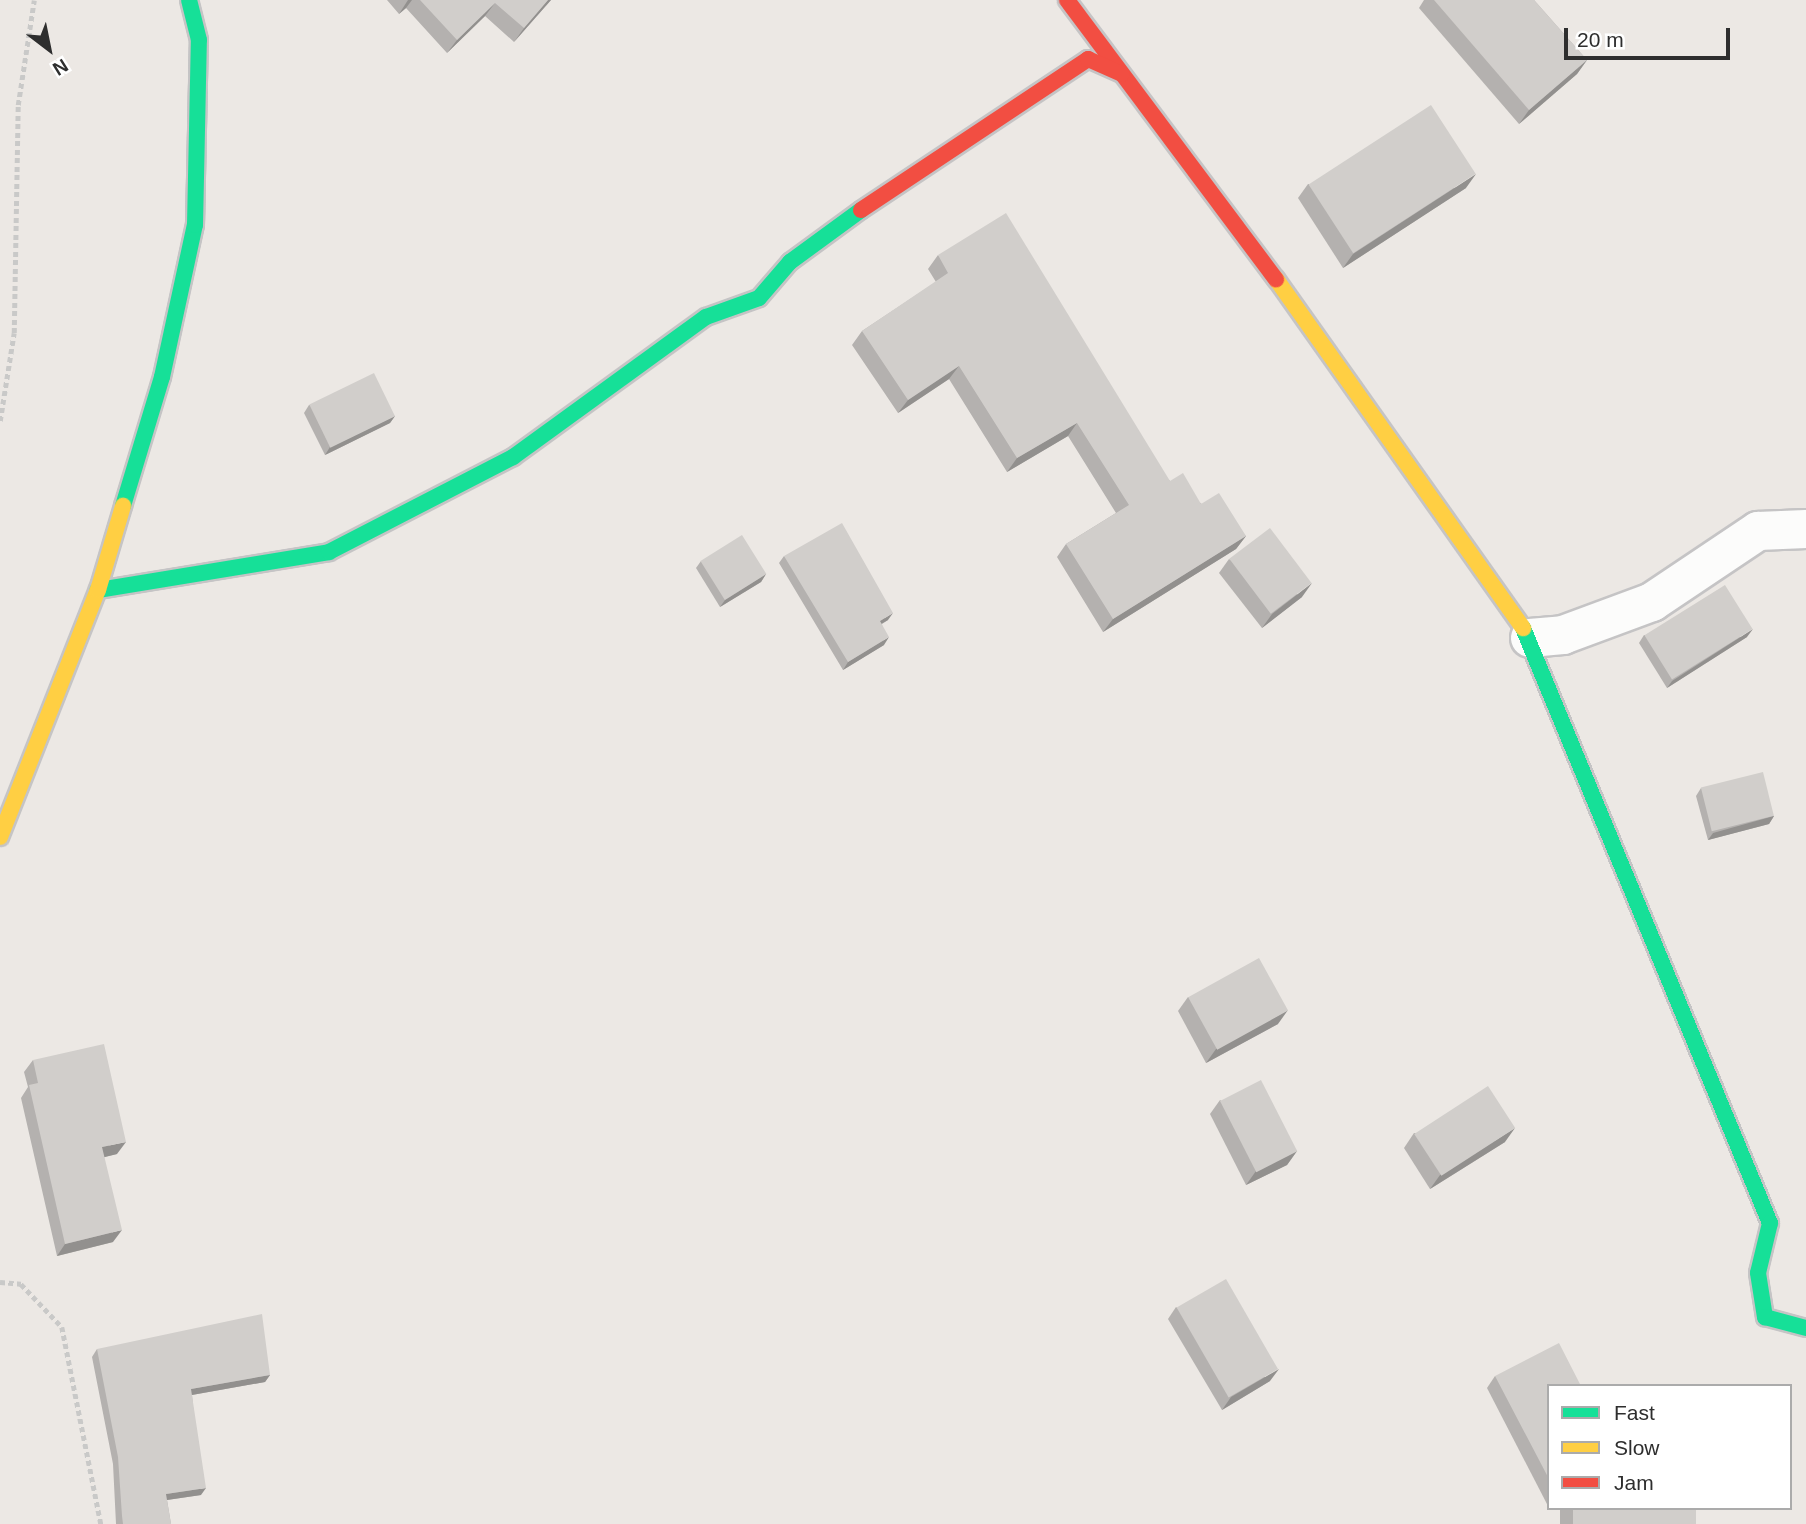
<!DOCTYPE html>
<html>
<head>
<meta charset="utf-8">
<style>
	body { margin:0 }
	#map { position:relative; width:1806px; height:1524px; overflow:hidden; background:#ece8e4; font-family:Helvetica,sans-serif }
	div>[style] { position:absolute }
	.path>* { height:4.5px; margin-top:-2.25px; transform-origin:0; background:repeating-linear-gradient(90deg,#c9c9c8 0 5px,transparent 0 8.5px) }
	.roads { filter:drop-shadow(2px 0 #c5c4c5) drop-shadow(-2px 0 #c5c4c5) drop-shadow(0 2px #c5c4c5) drop-shadow(0 -2px #c5c4c5) }
	.street>* { height:38px; margin:-19px; padding:0 19px; transform-origin:19px; border-radius:19px; background:#fcfcfb }
	.fast>* { height:16px; margin:-8px; padding:0 8px; transform-origin:8px; border-radius:8px; background:#16e098 }
	.slow>* { height:16px; margin:-8px; padding:0 8px; transform-origin:8px; border-radius:8px; background:#ffcf43 }
	.jam>* { height:16px; margin:-8px; padding:0 8px; transform-origin:8px; border-radius:8px; background:#f24e42 }
	.wall>* { inset:0; background:#b4b1af; transform-origin:0 0 }
	.shaded-wall>* { inset:0; background:#92908e }
	.building>* { inset:0; background:#d1cecb; transform-origin:0 0 }
	span { translate:-50% -50%; white-space:nowrap; text-align:center; line-height:1.15; -webkit-text-stroke:5px #fff; paint-order:stroke }
	.legend { position:absolute; left:1547px; top:1384px; width:245px; height:126px; box-sizing:border-box; background:#fff; border:2px solid #ababab; margin:0; padding:9px 12px; list-style:none; font-size:21px; color:#2e2e2e }
	.legend li { display:flex; align-items:center; gap:14px; height:35px }
	.legend b { width:35px; border:2px solid #ababab }
	.north { position:absolute; left:14px; top:14px; width:70px; height:70px; -webkit-text-stroke:5px #fff; paint-order:stroke; rotate:148deg; font-size:19px; font-weight:700; line-height:28px; text-align:center; color:#2e2e2e }
	.north::after { content:''; display:block; margin:auto; width:24px; height:32px; background:#2e2e2e; clip-path:polygon(50% 0,100% 100%,50% 72%,0 100%) }
	.scale { position:absolute; left:1564px; top:28px; width:166px; height:32px; box-sizing:border-box; border:4px solid #2e2e2e; border-top:0; padding-left:9px; font-size:21px; line-height:24px; white-space:nowrap; color:#2e2e2e; -webkit-text-stroke:5px #fff; paint-order:stroke }
</style>
</head>
<body>
<div id="map">
	<div class="path">
		<i style="left:0;top:421px;width:89px;rotate:-81deg"></i>
		<i style="left:14px;top:333px;width:228px;rotate:-89deg"></i>
		<i style="left:18px;top:105px;width:106px;rotate:-81.3deg"></i>
		<i style="left:0;top:1282px;width:21px;rotate:5deg"></i>
		<i style="left:21px;top:1284px;width:59px;rotate:46.4deg"></i>
		<i style="left:62px;top:1327px;width:201px;rotate:78.8deg"></i>
	</div>
	<div class="roads">
		<div class="street">
			<i style="left:1530px;top:638px;width:33px;rotate:-5deg"></i>
			<i style="left:1563px;top:635px;width:95px;rotate:-20.3deg"></i>
			<i style="left:1652px;top:602px;width:128px;rotate:-33.8deg"></i>
			<i style="left:1758px;top:531px;width:48px;rotate:-2.4deg"></i>
		</div>
		<div class="fast">
			<i style="left:123px;top:506px;width:135px;rotate:-73.2deg"></i>
			<i style="left:162px;top:377px;width:156px;rotate:-77.8deg"></i>
			<i style="left:195px;top:225px;width:185px;rotate:-88.8deg"></i>
			<i style="left:199px;top:40px;width:41px;rotate:-104deg"></i>
			<i style="left:98px;top:590px;width:234px;rotate:-9.3deg"></i>
			<i style="left:329px;top:552px;width:207px;rotate:-27.3deg"></i>
			<i style="left:513px;top:457px;width:238px;rotate:-36deg"></i>
			<i style="left:706px;top:317px;width:56px;rotate:-19.7deg"></i>
			<i style="left:759px;top:298px;width:48px;rotate:-49.3deg"></i>
			<i style="left:790px;top:262px;width:88px;rotate:-36.2deg"></i>
			<i style="left:1523px;top:628px;width:644px;rotate:67.46deg"></i>
			<i style="left:1770px;top:1223px;width:51px;rotate:103.5deg"></i>
			<i style="left:1758px;top:1273px;width:45px;rotate:81deg"></i>
			<i style="left:1765px;top:1317px;width:42px;rotate:15deg"></i>
		</div>
		<div class="slow">
			<i style="left:1276px;top:279px;width:428px;rotate:54.7deg"></i>
			<i style="left:0;top:837px;width:266px;rotate:-68.4deg"></i>
			<i style="left:98px;top:590px;width:88px;rotate:-73.4deg"></i>
		</div>
		<div class="jam">
			<i style="left:1067px;top:0;width:349px;rotate:53.2deg"></i>
			<i style="left:861px;top:210px;width:273px;rotate:-33.6deg"></i>
			<i style="left:1088px;top:59px;width:37px;rotate:24deg"></i>
		</div>
	</div>
	<div class="wall">
		<i style="clip-path:polygon(387px 0,551px 0,514px 42px,485px 16px,447px 53px,406px 8px,399px 14px)"></i>
		<i style="clip-path:polygon(1424px 0,1534px 0,1587px 60px,1577px 74px,1519px 124px,1419px 8px)"></i>
		<i style="clip-path:polygon(1308px 184px,1466px 188px,1343px 268px,1298px 198px)"></i>
		<i style="clip-path:polygon(938px 255px,1170px 481px,1246px 536px,1236px 549px,1103px 632px,1057px 557px,1066px 544px,1116px 513px,1068px 436px,1007px 472px,949px 379px,898px 413px,852px 345px,862px 331px,936px 282px,928px 269px)"></i>
		<i style="clip-path:polygon(309px 405px,395px 416px,390px 423px,325px 455px,304px 413px)"></i>
		<i style="clip-path:polygon(784px 556px,888px 620px,882px 624px,884px 645px,843px 670px,779px 563px)"></i>
		<i style="clip-path:polygon(1229px 559px,1302px 597px,1262px 628px,1219px 573px)"></i>
		<i style="clip-path:polygon(701px 561px,766px 574px,761px 582px,720px 607px,696px 568px)"></i>
		<i style="clip-path:polygon(1644px 635px,1747px 637px,1667px 688px,1639px 643px)"></i>
		<i style="clip-path:polygon(1701px 788px,1774px 816px,1769px 824px,1708px 840px,1696px 796px)"></i>
		<i style="clip-path:polygon(1188px 997px,1278px 1024px,1206px 1063px,1178px 1011px)"></i>
		<i style="clip-path:polygon(33px 1060px,117px 1154px,104px 1157px,113px 1242px,57px 1256px,21px 1098px,28px 1087px,24px 1072px)"></i>
		<i style="clip-path:polygon(1220px 1100px,1297px 1151px,1287px 1165px,1246px 1185px,1210px 1114px)"></i>
		<i style="clip-path:polygon(1414px 1133px,1505px 1142px,1430px 1189px,1404px 1148px)"></i>
		<i style="clip-path:polygon(1176px 1307px,1270px 1381px,1222px 1410px,1168px 1319px)"></i>
		<i style="clip-path:polygon(97px 1349px,270px 1375px,265px 1382px,192px 1395px,201px 1495px,167px 1500px,171px 1524px,116px 1524px,113px 1464px,92px 1357px)"></i>
		<i style="clip-path:polygon(1495px 1376px,1549px 1386px,1548px 1506px,1487px 1388px)"></i>
		<i style="left:1560px;top:1508px;width:136px;height:17px"></i>
	</div>
	<div class="shaded-wall">
		<i style="clip-path:polygon(408px 0,412px 0,406px 8px,399px 14px)"></i>
		<i style="clip-path:polygon(548px 0,551px 0,514px 42px,524px 28px)"></i>
		<i style="clip-path:polygon(495px 3px,485px 16px,447px 53px,457px 40px)"></i>
		<i style="clip-path:polygon(1587px 60px,1577px 74px,1519px 124px,1529px 110px)"></i>
		<i style="clip-path:polygon(1476px 174px,1466px 188px,1343px 268px,1353px 254px)"></i>
		<i style="clip-path:polygon(959px 366px,949px 379px,898px 413px,908px 400px)"></i>
		<i style="clip-path:polygon(395px 416px,390px 423px,325px 455px,330px 447px)"></i>
		<i style="clip-path:polygon(1077px 423px,1068px 436px,1007px 472px,1017px 458px)"></i>
		<i style="clip-path:polygon(1246px 536px,1236px 549px,1103px 632px,1113px 619px)"></i>
		<i style="clip-path:polygon(766px 574px,761px 582px,720px 607px,725px 600px)"></i>
		<i style="clip-path:polygon(1312px 583px,1302px 597px,1262px 628px,1272px 614px)"></i>
		<i style="clip-path:polygon(893px 613px,888px 620px,874px 628px,880px 621px)"></i>
		<i style="clip-path:polygon(1753px 629px,1747px 637px,1667px 688px,1672px 681px)"></i>
		<i style="clip-path:polygon(889px 637px,884px 645px,843px 670px,848px 662px)"></i>
		<i style="clip-path:polygon(1774px 816px,1769px 824px,1708px 840px,1713px 833px)"></i>
		<i style="clip-path:polygon(1288px 1010px,1278px 1024px,1206px 1063px,1216px 1049px)"></i>
		<i style="clip-path:polygon(1515px 1128px,1505px 1142px,1430px 1189px,1440px 1175px)"></i>
		<i style="clip-path:polygon(126px 1142px,117px 1154px,93px 1160px,102px 1147px)"></i>
		<i style="clip-path:polygon(1297px 1151px,1287px 1165px,1246px 1185px,1256px 1171px)"></i>
		<i style="clip-path:polygon(122px 1230px,113px 1242px,57px 1256px,65px 1244px)"></i>
		<i style="clip-path:polygon(1279px 1369px,1270px 1381px,1222px 1410px,1231px 1397px)"></i>
		<i style="clip-path:polygon(270px 1375px,265px 1382px,186px 1396px,191px 1389px)"></i>
		<i style="clip-path:polygon(206px 1488px,201px 1495px,160px 1501px,166px 1494px)"></i>
	</div>
	<div class="building">
		<i style="clip-path:polygon(420px 0,548px 0,524px 28px,495px 3px,457px 40px)"></i>
		<i style="clip-path:polygon(1434px 0,1534px 0,1587px 60px,1529px 110px)"></i>
		<i style="left:1431px;top:105px;width:82px;height:146px;rotate:57deg"></i>
		<i style="clip-path:polygon(1006px 213px,1170px 481px,1183px 473px,1201px 504px,1219px 493px,1246px 536px,1113px 619px,1066px 544px,1129px 505px,1077px 423px,1017px 458px,959px 366px,908px 400px,862px 331px,948px 273px,938px 255px)"></i>
		<i style="left:374px;top:373px;width:48px;height:72px;rotate:64deg"></i>
		<i style="clip-path:polygon(842px 523px,893px 613px,880px 621px,889px 637px,848px 662px,784px 556px)"></i>
		<i style="left:1270px;top:528px;width:69px;height:51px;rotate:53deg"></i>
		<i style="left:742px;top:535px;width:46px;height:49px;rotate:58deg"></i>
		<i style="left:1725px;top:585px;width:52px;height:95px;rotate:58deg"></i>
		<i style="left:1763px;top:772px;width:45px;height:64px;rotate:76deg"></i>
		<i style="left:1259px;top:958px;width:60px;height:81px;rotate:61deg"></i>
		<i style="clip-path:polygon(104px 1044px,126px 1142px,102px 1147px,122px 1230px,65px 1244px,29px 1085px,38px 1083px,33px 1060px)"></i>
		<i style="left:1261px;top:1080px;width:80px;height:46px;rotate:63deg"></i>
		<i style="left:1488px;top:1086px;width:50px;height:88px;rotate:57deg"></i>
		<i style="left:1226px;top:1279px;width:104px;height:57px;rotate:60deg"></i>
		<i style="clip-path:polygon(262px 1314px,270px 1375px,191px 1389px,206px 1488px,166px 1494px,171px 1524px,123px 1524px,122px 1516px,118px 1457px,97px 1349px)"></i>
		<i style="clip-path:polygon(1559px 1343px,1581px 1386px,1549px 1386px,1549px 1479px,1495px 1376px)"></i>
		<i style="left:1573px;top:1508px;width:123px;height:17px"></i>
	</div>
	<ul class="legend">
	<li><b style="height:9px;background:#16e098"></b>Fast</li>
	<li><b style="height:9px;background:#ffcf43"></b>Slow</li>
	<li><b style="height:9px;background:#f24e42"></b>Jam</li>
	</ul>
	<div class="north">N</div>
	<div class="scale">20 m</div>
</div>
</body>
</html>
